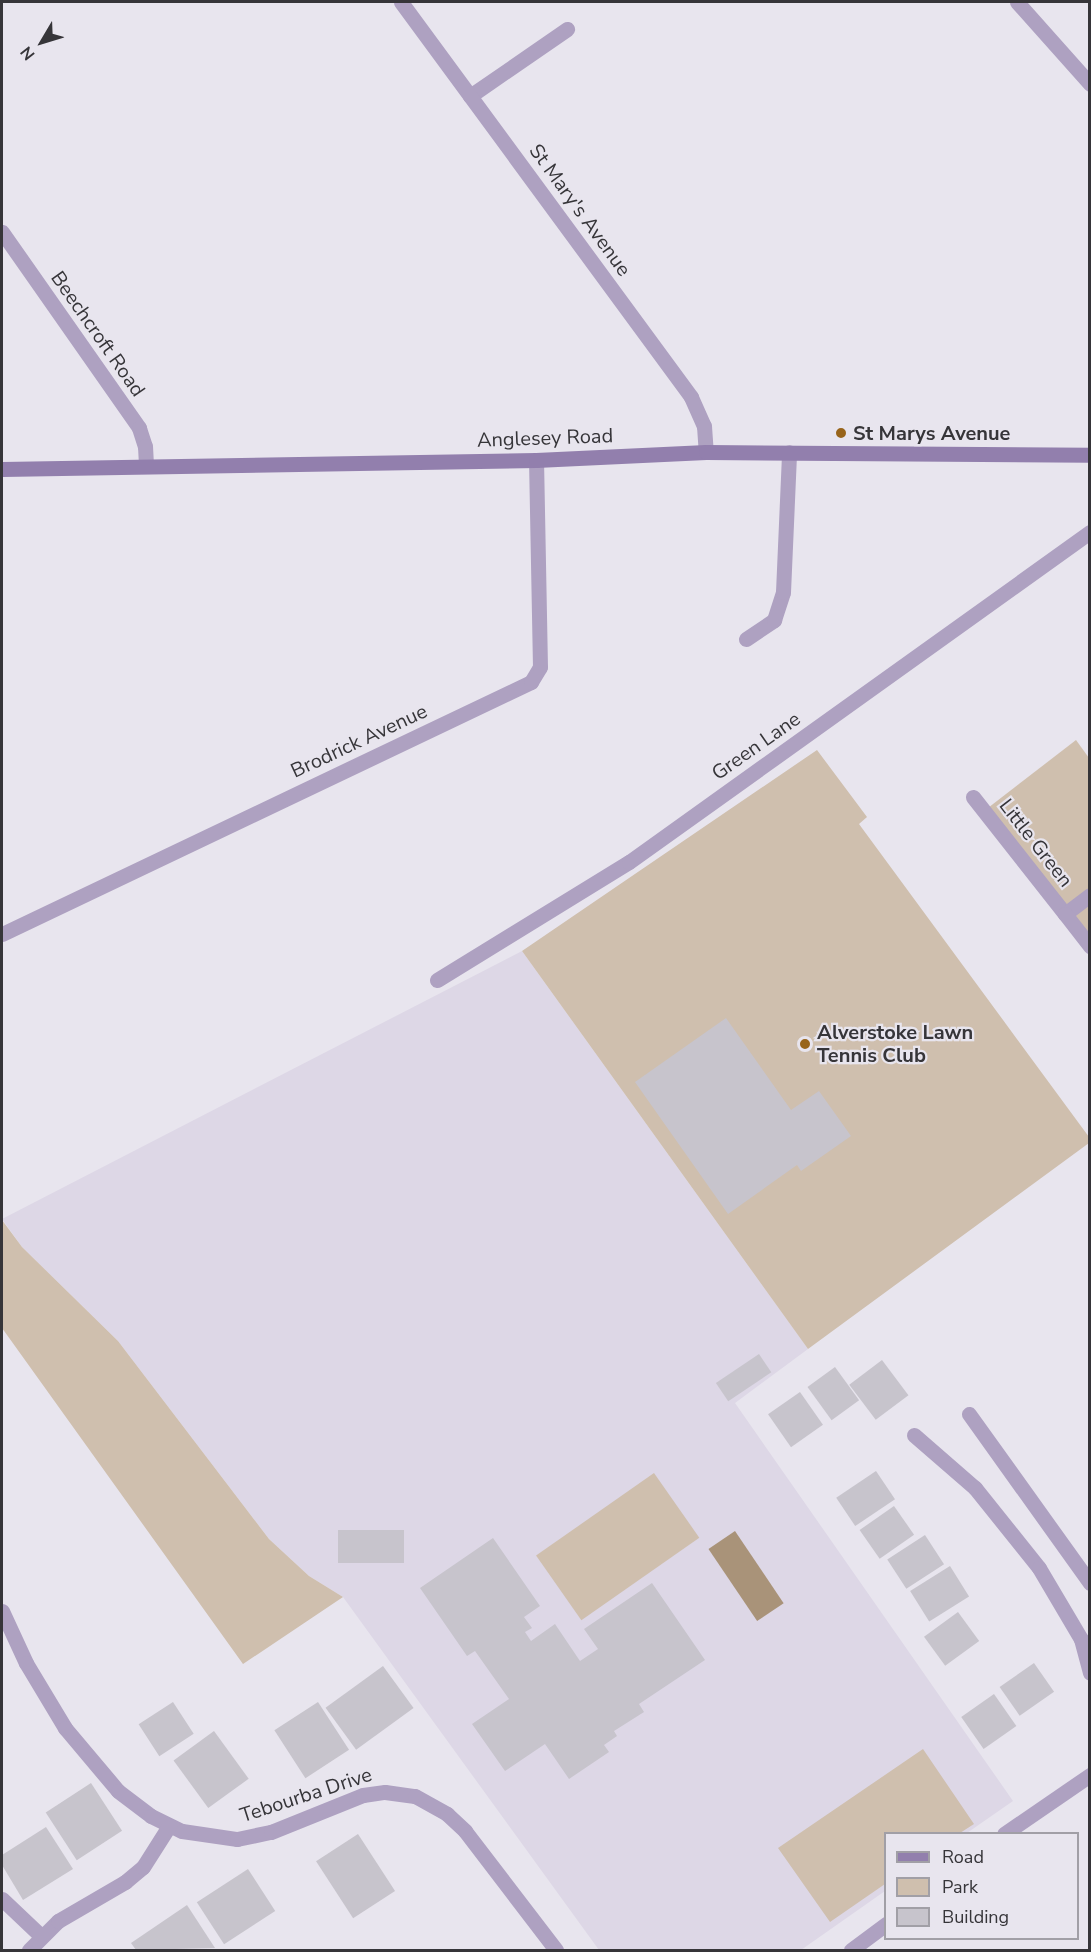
<!DOCTYPE html>
<html>
<head>
<meta charset="utf-8">
<style>
	body { margin:0 }
	#map { position:relative; width:1091px; height:1952px; overflow:hidden; background:#e8e5ee; font-family:"Nunito Sans",sans-serif }
	div>[style] { position:absolute }
	.built>* { inset:0; background:#ddd7e6 }
	.green>* { inset:0; background:#cfbfae; transform-origin:0 0 }
	.water>* { inset:0; background:#a99379; transform-origin:0 0 }
	.building>* { inset:0; background:#c7c4cc; transform-origin:0 0 }
	.lane>* { height:15px; margin:-7.5px; padding:0 7.5px; transform-origin:7.5px; border-radius:7.5px; background:#aea1c1 }
	.street>* { height:15px; margin:-7.5px; padding:0 7.5px; transform-origin:7.5px; border-radius:7.5px; background:#aea1c1 }
	.secondary>* { height:15px; margin:-7.5px; padding:0 7.5px; transform-origin:7.5px; border-radius:7.5px; background:#927fad }
	.dots>* { width:16px; height:16px; translate:-50% -50%; box-sizing:border-box; border:3px solid #e8e5ee; border-radius:50% }
	span { translate:-50% -50%; white-space:nowrap; text-align:center; line-height:1.15; -webkit-text-stroke:4.5px #e8e5ee; paint-order:stroke }
	.street-label { font-size:20px; color:#363539 }
	.poi-label { font-size:20px; color:#363539; font-weight:700 }
	.left { translate:0 -50%; text-align:left }
	.frame { position:absolute; inset:0; border:3px solid #363539; pointer-events:none }
	.legend { position:absolute; left:884px; top:1832px; width:195px; height:108px; box-sizing:border-box; background:#e8e5ee; border:2px solid #a19fa6; margin:0; padding:8px 10px; list-style:none; font-size:18px; color:#363539 }
	.legend li { display:flex; align-items:center; gap:12px; height:30px }
	.legend b { width:30px; border:2px solid #a19fa6 }
	.north { position:absolute; left:12px; top:12px; width:60px; height:60px; -webkit-text-stroke:4px #e8e5ee; paint-order:stroke; rotate:232deg; font-size:16px; font-weight:700; line-height:24px; text-align:center; color:#363539 }
	.north::after { content:''; display:block; margin:auto; width:21px; height:27px; background:#363539; clip-path:polygon(50% 0,100% 100%,50% 72%,0 100%) }
</style>
</head>
<body>
<div id="map">
	<div class="built">
		<i style="clip-path:polygon(522px 951px,808px 1349px,735px 1403px,1013px 1801px,967px 1833px,886px 1834px,885px 1891px,801px 1950px,599px 1950px,343px 1597px,309px 1576px,269px 1539px,118px 1341px,22px 1247px,2px 1219px)"></i>
	</div>
	<div class="green">
		<i style="clip-path:polygon(1076px 740px,1089px 758px,1089px 946px,984px 811px)"></i>
		<i style="clip-path:polygon(817px 750px,867px 817px,859px 824px,1089px 1137px,1089px 1143px,808px 1349px,522px 951px)"></i>
		<i style="clip-path:polygon(2px 1220px,22px 1247px,118px 1341px,269px 1539px,309px 1576px,343px 1597px,243px 1664px,2px 1328px)"></i>
		<i style="left:654px;top:1473px;width:79px;height:144px;rotate:55deg"></i>
		<i style="clip-path:polygon(923px 1749px,974px 1824px,960px 1833px,886px 1834px,885px 1884px,830px 1922px,778px 1848px)"></i>
	</div>
	<div class="water">
		<i style="left:735px;top:1531px;width:87px;height:32px;rotate:56deg"></i>
	</div>
	<div class="building">
		<i style="clip-path:polygon(726px 1018px,791px 1110px,819px 1091px,851px 1136px,801px 1171px,797px 1165px,728px 1214px,635px 1082px)"></i>
		<i style="left:759px;top:1354px;width:22px;height:52px;rotate:56deg"></i>
		<i style="left:882px;top:1360px;width:44px;height:41px;rotate:53deg"></i>
		<i style="left:835px;top:1367px;width:41px;height:34px;rotate:54deg"></i>
		<i style="left:800px;top:1392px;width:40px;height:39px;rotate:55deg"></i>
		<i style="left:876px;top:1471px;width:34px;height:48px;rotate:56deg"></i>
		<i style="left:894px;top:1506px;width:35px;height:42px;rotate:55deg"></i>
		<i style="left:338px;top:1530px;width:66px;height:33px"></i>
		<i style="left:925px;top:1535px;width:35px;height:45px;rotate:57deg"></i>
		<i style="clip-path:polygon(493px 1538px,540px 1606px,524px 1617px,532px 1628px,525px 1632px,531px 1641px,555px 1624px,580px 1661px,598px 1649px,584px 1629px,652px 1583px,705px 1660px,639px 1704px,644px 1712px,614px 1731px,617px 1736px,604px 1745px,609px 1752px,569px 1779px,545px 1744px,505px 1771px,472px 1724px,509px 1699px,475px 1651px,467px 1656px,420px 1588px)"></i>
		<i style="left:950px;top:1566px;width:36px;height:47px;rotate:58deg"></i>
		<i style="left:958px;top:1612px;width:36px;height:42px;rotate:54deg"></i>
		<i style="left:1034px;top:1663px;width:35px;height:42px;rotate:55deg"></i>
		<i style="left:383px;top:1666px;width:52px;height:71px;rotate:54deg"></i>
		<i style="left:994px;top:1694px;width:39px;height:40px;rotate:55deg"></i>
		<i style="left:173px;top:1702px;width:38px;height:41px;rotate:57deg"></i>
		<i style="left:318px;top:1702px;width:57px;height:52px;rotate:57deg"></i>
		<i style="left:214px;top:1731px;width:59px;height:50px;rotate:54deg"></i>
		<i style="left:91px;top:1783px;width:57px;height:54px;rotate:57deg"></i>
		<i style="clip-path:polygon(46px 1827px,73px 1869px,23px 1900px,2px 1865px,2px 1855px)"></i>
		<i style="left:358px;top:1834px;width:68px;height:50px;rotate:57deg"></i>
		<i style="left:248px;top:1869px;width:50px;height:61px;rotate:57deg"></i>
		<i style="clip-path:polygon(187px 1905px,215px 1948px,136px 1950px,131px 1943px)"></i>
	</div>
	<div class="lane">
		<i style="left:470px;top:96px;width:118px;rotate:-34.6deg"></i>
		<i style="left:746px;top:639px;width:34px;rotate:-34deg"></i>
		<i style="left:774px;top:620px;width:29px;rotate:-72deg"></i>
		<i style="left:783px;top:592px;width:140px;rotate:-87.5deg"></i>
		<i style="left:437px;top:980px;width:225px;rotate:-31.6deg"></i>
		<i style="left:629px;top:862px;width:567px;rotate:-35.6deg"></i>
		<i style="left:969px;top:1414px;width:208px;rotate:54.4deg"></i>
	</div>
	<div class="street">
		<i style="left:401px;top:2px;width:490px;rotate:53.7deg"></i>
		<i style="left:691px;top:397px;width:32px;rotate:66deg"></i>
		<i style="left:704px;top:426px;width:26px;rotate:86deg"></i>
		<i style="left:1017px;top:2px;width:110px;rotate:48.3deg"></i>
		<i style="left:2px;top:232px;width:239px;rotate:55deg"></i>
		<i style="left:139px;top:428px;width:19px;rotate:72deg"></i>
		<i style="left:145px;top:446px;width:20px;rotate:87deg"></i>
		<i style="left:973px;top:797px;width:149px;rotate:51.8deg"></i>
		<i style="left:1090px;top:895px;width:31px;rotate:143deg"></i>
		<i style="left:1065px;top:914px;width:41px;rotate:52deg"></i>
		<i style="left:2px;top:934px;width:586px;rotate:-25.47deg"></i>
		<i style="left:531px;top:682px;width:17px;rotate:-59deg"></i>
		<i style="left:540px;top:667px;width:207px;rotate:-91.1deg"></i>
		<i style="left:914px;top:1435px;width:81px;rotate:41deg"></i>
		<i style="left:975px;top:1488px;width:102px;rotate:51.3deg"></i>
		<i style="left:1039px;top:1568px;width:82px;rotate:59.4deg"></i>
		<i style="left:1081px;top:1639px;width:35px;rotate:75deg"></i>
		<i style="left:2px;top:1611px;width:57px;rotate:65.2deg"></i>
		<i style="left:26px;top:1663px;width:76px;rotate:59deg"></i>
		<i style="left:65px;top:1728px;width:82px;rotate:49.9deg"></i>
		<i style="left:118px;top:1791px;width:41px;rotate:37.1deg"></i>
		<i style="left:151px;top:1816px;width:34px;rotate:26deg"></i>
		<i style="left:182px;top:1831px;width:56px;rotate:8.3deg"></i>
		<i style="left:237px;top:1839px;width:35px;rotate:-12deg"></i>
		<i style="left:271px;top:1832px;width:99px;rotate:-21.9deg"></i>
		<i style="left:363px;top:1795px;width:22px;rotate:-8deg"></i>
		<i style="left:385px;top:1792px;width:30px;rotate:8deg"></i>
		<i style="left:415px;top:1796px;width:37px;rotate:29deg"></i>
		<i style="left:447px;top:1814px;width:25px;rotate:43deg"></i>
		<i style="left:465px;top:1831px;width:150px;rotate:52.6deg"></i>
		<i style="left:1004px;top:1834px;width:104px;rotate:-34.5deg"></i>
		<i style="left:2px;top:1899px;width:52px;rotate:43.5deg"></i>
		<i style="left:29px;top:1950px;width:41px;rotate:-45deg"></i>
		<i style="left:58px;top:1921px;width:78px;rotate:-30.2deg"></i>
		<i style="left:125px;top:1882px;width:23px;rotate:-40deg"></i>
		<i style="left:143px;top:1867px;width:49px;rotate:-57.6deg"></i>
		<i style="left:851px;top:1950px;width:44px;rotate:-36.6deg"></i>
	</div>
	<div class="secondary">
		<i style="left:2px;top:469px;width:534px;rotate:-0.97deg"></i>
		<i style="left:536px;top:460px;width:170px;rotate:-2.7deg"></i>
		<i style="left:706px;top:452px;width:384px;rotate:0.4deg"></i>
	</div>
	<div class="dots">
		<i style="left:841px;top:433px;background:#98641a"></i>
		<i style="left:805px;top:1044px;background:#98641a"></i>
	</div>
	<div class="street-label">
		<span style="left:580px;top:210px;rotate:54deg">St Mary's Avenue</span>
		<span style="left:98px;top:334px;rotate:55deg">Beechcroft Road</span>
		<span style="left:545px;top:438px;rotate:-2deg">Anglesey Road</span>
		<span style="left:359px;top:741px;rotate:-25deg">Brodrick Avenue</span>
		<span style="left:756px;top:746px;rotate:-35deg">Green Lane</span>
		<span style="left:1036px;top:843px;rotate:52deg">Little Green</span>
		<span style="left:306px;top:1795px;rotate:-18deg">Tebourba Drive</span>
	</div>
	<div class="poi-label">
		<span class="left" style="left:853px;top:433px">St Marys Avenue</span>
		<span class="left" style="left:817px;top:1044px">Alverstoke Lawn<br>Tennis Club</span>
	</div>
	<div class="frame"></div>
	<ul class="legend">
	<li><b style="height:8px;background:#927fad"></b>Road</li>
	<li><b style="height:16px;background:#cfbfae"></b>Park</li>
	<li><b style="height:16px;background:#c7c4cc"></b>Building</li>
	</ul>
	<div class="north">N</div>
</div>
</body>
</html>
